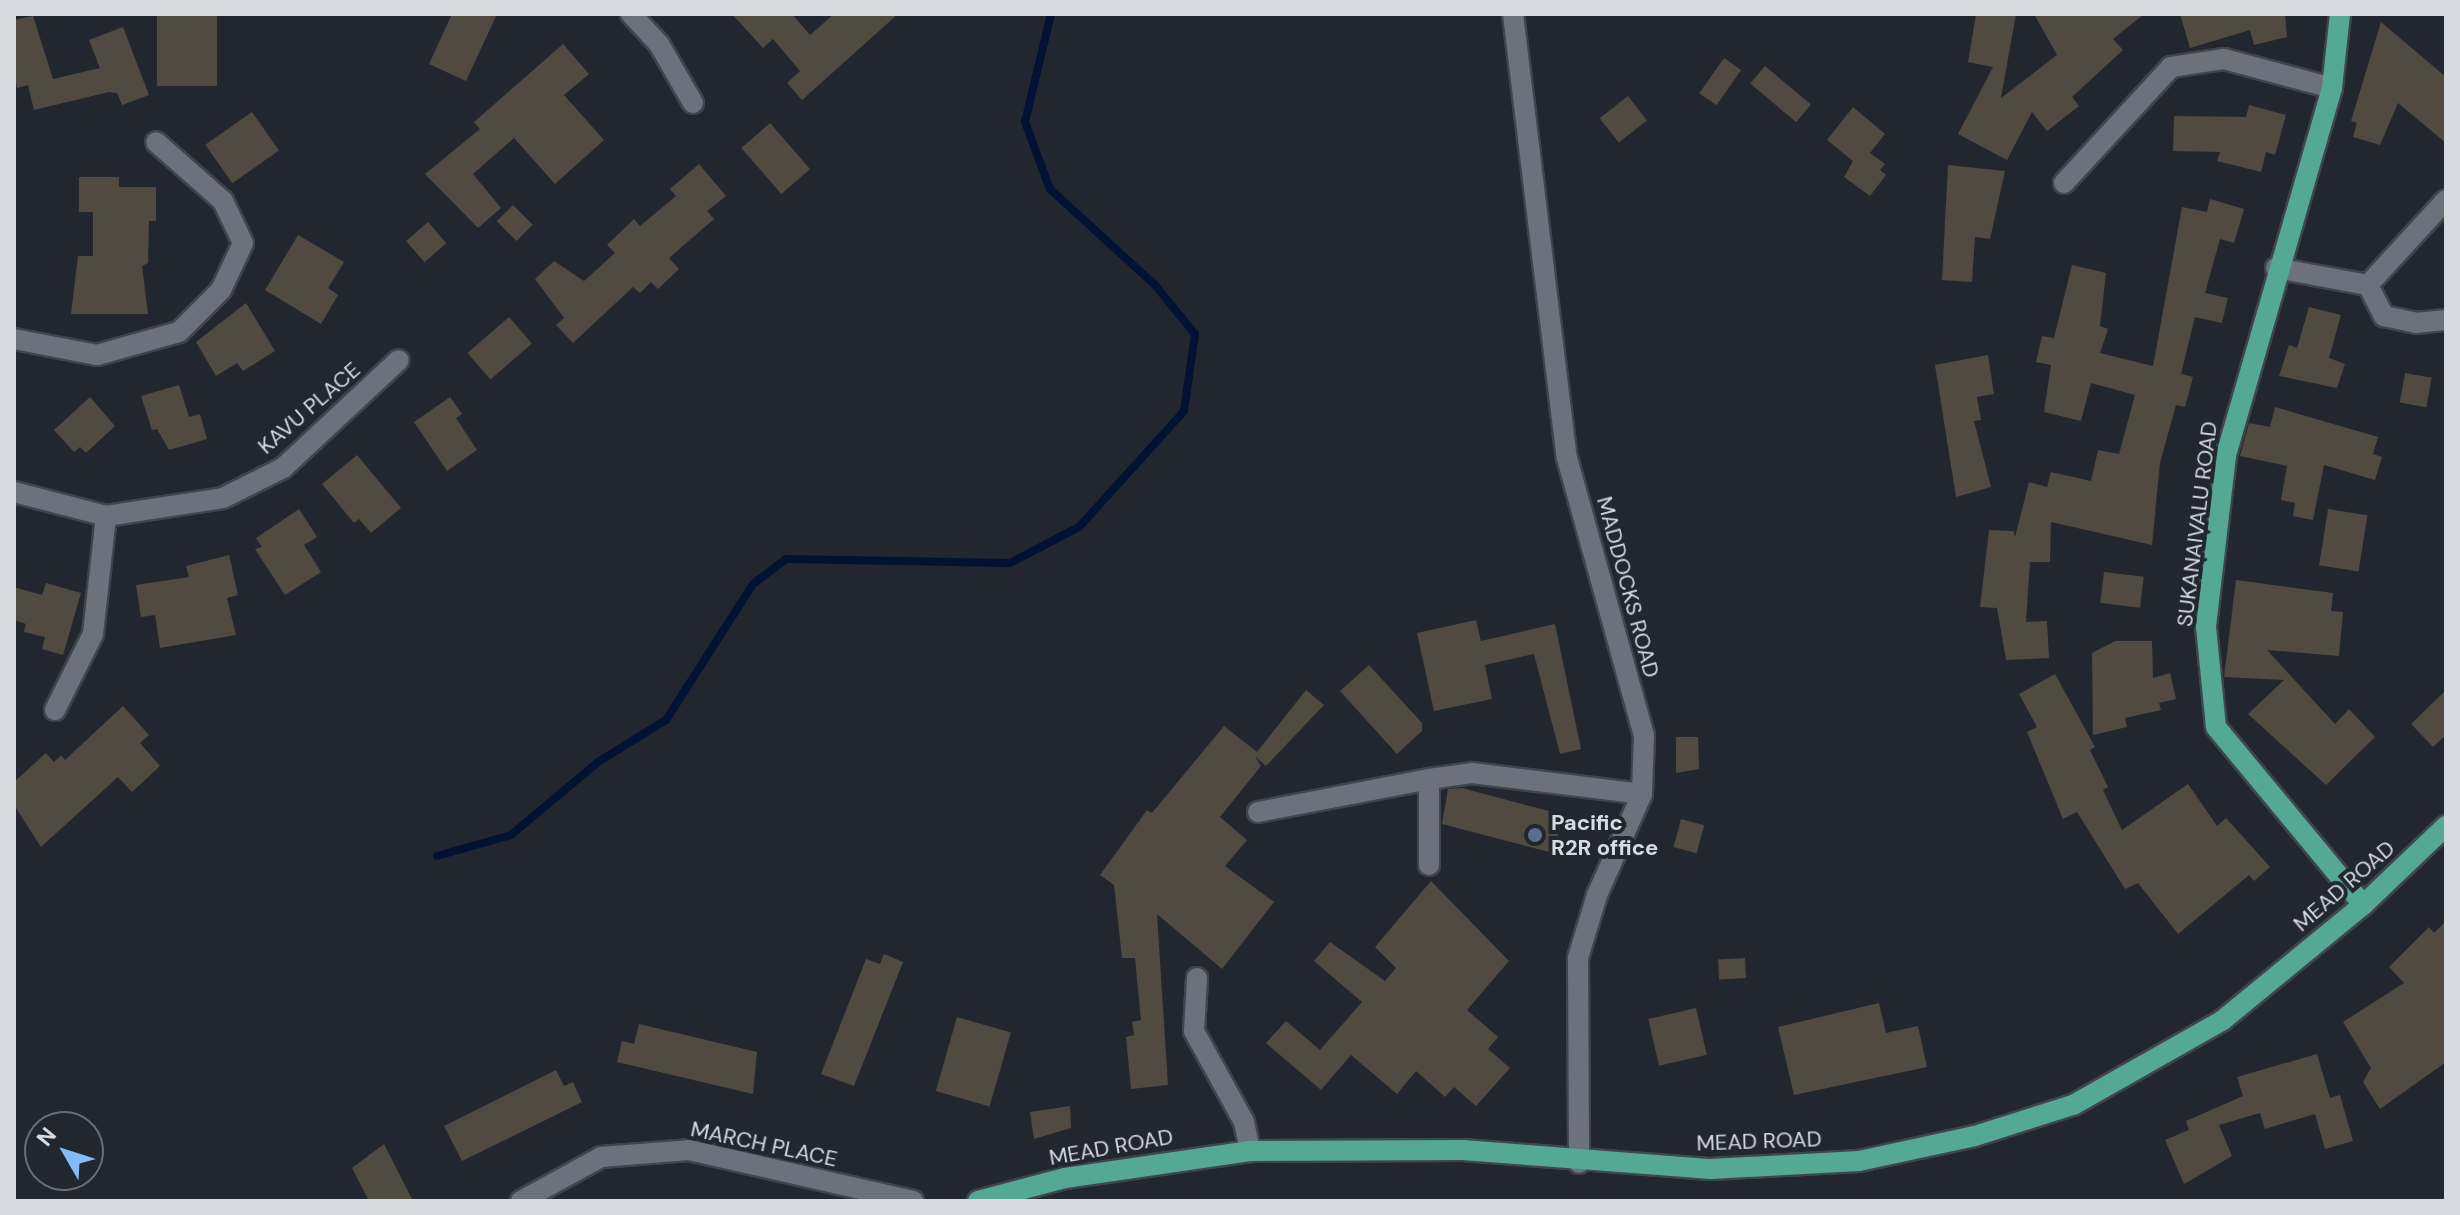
<!DOCTYPE html>
<html>
<head>
<meta charset="utf-8">
<style>
	body { margin:0 }
	#map { position:relative; width:2460px; height:1215px; overflow:hidden; background:#22272f; font-family:"DM Sans",sans-serif }
	div>[style] { position:absolute }
	.stream>* { height:8px; margin:-4px; padding:0 4px; transform-origin:4px; border-radius:4px; background:#011233 }
	.building>* { inset:0; background:#504a41; transform-origin:0 0 }
	.roads { filter:drop-shadow(2px 0 #40454b) drop-shadow(-2px 0 #40454b) drop-shadow(0 2px #40454b) drop-shadow(0 -2px #40454b) }
	.minor>* { height:20px; margin:-10px; padding:0 10px; transform-origin:10px; border-radius:10px; background:#6c727c }
	.major>* { height:20px; margin:-10px; padding:0 10px; transform-origin:10px; border-radius:10px; background:#53a992 }
	.dots>* { width:22px; height:22px; translate:-50% -50%; box-sizing:border-box; border:4px solid #22272f; border-radius:50% }
	span { translate:-50% -50%; white-space:nowrap; text-align:center; line-height:1.15; -webkit-text-stroke:8px #22272f; paint-order:stroke }
	.street-label { font-size:22px; color:#d7dbe0 }
	.poi-label { font-size:22px; color:#d7dbe0; font-weight:700 }
	.left { translate:0 -50%; text-align:left }
	.frame { position:absolute; inset:0; border:16px solid #d7dbe0; pointer-events:none }
	.north { position:absolute; left:24px; top:1111px; width:80px; height:80px; box-sizing:border-box; background:#22272f; border:2px solid #6a6f76; border-radius:50%; rotate:309deg; font-size:22px; font-weight:700; line-height:32px; text-align:center; color:#d7dbe0 }
	.north::after { content:''; display:block; margin:auto; width:28px; height:36px; background:#83bcfb; clip-path:polygon(50% 0,100% 100%,50% 72%,0 100%) }
</style>
</head>
<body>
<div id="map">
	<div class="stream">
		<i style="left:437px;top:856px;width:77px;rotate:-15.8deg"></i>
		<i style="left:511px;top:835px;width:114px;rotate:-40deg"></i>
		<i style="left:598px;top:762px;width:80px;rotate:-31.7deg"></i>
		<i style="left:666px;top:720px;width:161px;rotate:-57.4deg"></i>
		<i style="left:753px;top:584px;width:41px;rotate:-37.1deg"></i>
		<i style="left:786px;top:559px;width:224px;rotate:1deg"></i>
		<i style="left:1010px;top:563px;width:78px;rotate:-27.6deg"></i>
		<i style="left:1079px;top:527px;width:156px;rotate:-47.8deg"></i>
		<i style="left:1184px;top:411px;width:78px;rotate:-81.9deg"></i>
		<i style="left:1195px;top:334px;width:63px;rotate:-129.2deg"></i>
		<i style="left:1155px;top:285px;width:142px;rotate:-137.6deg"></i>
		<i style="left:1050px;top:189px;width:72px;rotate:-110.5deg"></i>
		<i style="left:1025px;top:122px;width:111px;rotate:-76.5deg"></i>
	</div>
	<div class="building">
		<i style="left:157px;top:14px;width:60px;height:72px"></i>
		<i style="clip-path:polygon(452px 14px,497px 14px,466px 81px,429px 64px)"></i>
		<i style="clip-path:polygon(732px 14px,792px 14px,810px 35px,834px 14px,898px 14px,802px 100px,787px 83px,800px 71px,773px 39px,763px 48px)"></i>
		<i style="clip-path:polygon(1976px 14px,2016px 14px,2001px 98px,2057px 55px,2034px 14px,2144px 14px,2113px 39px,2123px 50px,2072px 97px,2079px 106px,2047px 131px,2032px 112px,2007px 160px,1958px 134px,1993px 67px,1968px 62px)"></i>
		<i style="clip-path:polygon(2180px 14px,2285px 14px,2287px 37px,2254px 45px,2250px 30px,2190px 48px)"></i>
		<i style="clip-path:polygon(33px 16px,53px 79px,100px 68px,89px 40px,123px 27px,149px 95px,122px 105px,117px 93px,109px 92px,34px 110px,28px 85px,17px 88px,14px 73px,14px 20px)"></i>
		<i style="clip-path:polygon(2381px 22px,2446px 77px,2446px 143px,2398px 103px,2380px 145px,2353px 137px,2357px 123px,2351px 121px)"></i>
		<i style="clip-path:polygon(563px 44px,589px 74px,564px 95px,604px 140px,555px 184px,514px 138px,473px 174px,501px 208px,478px 228px,425px 174px,480px 129px,474px 122px)"></i>
		<i style="left:1724px;top:58px;width:21px;height:43px;rotate:35deg"></i>
		<i style="left:1765px;top:66px;width:60px;height:23px;rotate:40deg"></i>
		<i style="left:1628px;top:96px;width:31px;height:36px;rotate:52deg"></i>
		<i style="clip-path:polygon(2249px 105px,2286px 115px,2275px 155px,2266px 152px,2261px 172px,2217px 161px,2220px 152px,2173px 151px,2174px 116px,2246px 117px)"></i>
		<i style="clip-path:polygon(1853px 107px,1885px 134px,1870px 153px,1885px 164px,1880px 170px,1886px 175px,1870px 196px,1844px 177px,1853px 161px,1827px 140px)"></i>
		<i style="left:252px;top:112px;width:47px;height:57px;rotate:55deg"></i>
		<i style="left:770px;top:123px;width:61px;height:38px;rotate:49deg"></i>
		<i style="clip-path:polygon(699px 164px,726px 196px,707px 211px,714px 219px,669px 258px,679px 269px,658px 289px,651px 282px,640px 293px,633px 287px,573px 343px,556px 325px,564px 318px,535px 279px,554px 261px,584px 281px,615px 253px,607px 245px,634px 219px,640px 226px,676px 196px,670px 189px)"></i>
		<i style="clip-path:polygon(1948px 165px,2005px 171px,1990px 239px,1975px 237px,1972px 282px,1942px 280px)"></i>
		<i style="clip-path:polygon(79px 177px,119px 177px,119px 187px,156px 187px,156px 221px,149px 221px,148px 263px,142px 266px,148px 314px,71px 314px,78px 256px,93px 256px,93px 212px,79px 212px)"></i>
		<i style="clip-path:polygon(2210px 199px,2244px 209px,2234px 243px,2220px 239px,2205px 293px,2228px 298px,2222px 323px,2195px 317px,2181px 374px,2193px 377px,2185px 407px,2176px 405px,2160px 463px,2152px 545px,2051px 522px,2050px 562px,2030px 562px,2026px 622px,2047px 621px,2049px 658px,2006px 660px,1997px 608px,1980px 607px,1989px 530px,2013px 531px,2015px 537px,2029px 482px,2047px 487px,2051px 472px,2091px 481px,2098px 450px,2119px 454px,2135px 395px,2091px 383px,2081px 421px,2044px 412px,2051px 365px,2036px 362px,2042px 336px,2054px 338px,2072px 265px,2106px 273px,2100px 326px,2108px 329px,2100px 353px,2153px 366px,2182px 207px,2207px 212px)"></i>
		<i style="left:513px;top:205px;width:28px;height:23px;rotate:45deg"></i>
		<i style="left:428px;top:222px;width:28px;height:29px;rotate:49deg"></i>
		<i style="clip-path:polygon(298px 235px,344px 262px,328px 288px,338px 295px,321px 324px,265px 290px)"></i>
		<i style="clip-path:polygon(246px 303px,275px 351px,243px 371px,237px 363px,216px 376px,196px 342px)"></i>
		<i style="clip-path:polygon(2309px 307px,2341px 315px,2329px 358px,2345px 364px,2337px 388px,2279px 376px,2289px 345px,2297px 348px)"></i>
		<i style="left:509px;top:317px;width:35px;height:55px;rotate:49deg"></i>
		<i style="clip-path:polygon(1988px 355px,1994px 394px,1977px 397px,1981px 420px,1974px 421px,1991px 487px,1956px 497px,1935px 365px)"></i>
		<i style="left:2405px;top:373px;width:27px;height:30px;rotate:10deg"></i>
		<i style="clip-path:polygon(179px 385px,189px 417px,200px 414px,207px 439px,169px 450px,157px 429px,152px 430px,141px 396px)"></i>
		<i style="clip-path:polygon(90px 397px,115px 426px,86px 453px,80px 447px,74px 452px,54px 430px)"></i>
		<i style="clip-path:polygon(450px 397px,462px 414px,456px 418px,477px 450px,447px 471px,414px 422px)"></i>
		<i style="clip-path:polygon(2275px 407px,2378px 437px,2373px 454px,2382px 457px,2375px 480px,2324px 465px,2313px 520px,2293px 516px,2295px 503px,2281px 500px,2287px 466px,2240px 456px,2249px 423px,2270px 427px)"></i>
		<i style="clip-path:polygon(357px 455px,401px 508px,371px 533px,359px 519px,354px 523px,322px 484px)"></i>
		<i style="clip-path:polygon(299px 509px,317px 537px,304px 545px,321px 572px,285px 595px,255px 549px,262px 547px,256px 538px)"></i>
		<i style="left:2328px;top:509px;width:40px;height:57px;rotate:9deg"></i>
		<i style="clip-path:polygon(229px 555px,238px 595px,227px 598px,236px 635px,160px 648px,155px 615px,141px 617px,136px 585px,189px 577px,186px 566px)"></i>
		<i style="left:2104px;top:572px;width:40px;height:31px;rotate:7deg"></i>
		<i style="clip-path:polygon(2236px 580px,2333px 593px,2331px 611px,2343px 612px,2339px 656px,2267px 650px,2335px 724px,2349px 709px,2375px 737px,2326px 785px,2248px 714px,2284px 680px,2224px 677px)"></i>
		<i style="clip-path:polygon(46px 583px,81px 593px,63px 655px,42px 649px,45px 637px,24px 632px,26px 624px,14px 620px,14px 587px,42px 595px)"></i>
		<i style="clip-path:polygon(1476px 620px,1481px 641px,1555px 624px,1581px 749px,1560px 754px,1534px 654px,1485px 665px,1492px 699px,1434px 711px,1417px 633px)"></i>
		<i style="clip-path:polygon(2115px 641px,2152px 641px,2153px 678px,2170px 673px,2176px 699px,2159px 703px,2161px 710px,2125px 718px,2127px 727px,2093px 735px,2092px 653px)"></i>
		<i style="clip-path:polygon(1369px 665px,1422px 723px,1422px 731px,1397px 754px,1340px 691px)"></i>
		<i style="clip-path:polygon(2055px 674px,2095px 747px,2090px 750px,2108px 787px,2103px 790px,2122px 830px,2188px 784px,2217px 826px,2226px 818px,2270px 867px,2254px 881px,2249px 875px,2178px 934px,2138px 883px,2125px 889px,2077px 812px,2063px 819px,2027px 732px,2037px 727px,2019px 694px)"></i>
		<i style="clip-path:polygon(1306px 690px,1324px 705px,1266px 766px,1255px 756px,1261px 766px,1220px 817px,1247px 840px,1225px 866px,1274px 902px,1222px 969px,1157px 914px,1168px 1085px,1131px 1089px,1126px 1037px,1134px 1035px,1132px 1022px,1141px 1020px,1135px 958px,1122px 958px,1114px 885px,1100px 875px,1147px 810px,1152px 813px,1224px 726px,1257px 752px)"></i>
		<i style="clip-path:polygon(2446px 690px,2446px 735px,2433px 747px,2411px 724px)"></i>
		<i style="clip-path:polygon(123px 706px,149px 735px,140px 743px,160px 766px,132px 792px,118px 777px,41px 847px,14px 805px,14px 782px,46px 753px,54px 762px,61px 755px,65px 760px)"></i>
		<i style="clip-path:polygon(1676px 737px,1698px 737px,1699px 769px,1676px 773px)"></i>
		<i style="clip-path:polygon(1462px 788px,1564px 815px,1553px 853px,1442px 824px,1448px 789px)"></i>
		<i style="left:1681px;top:819px;width:24px;height:29px;rotate:15deg"></i>
		<i style="clip-path:polygon(1431px 881px,1509px 961px,1467px 1010px,1498px 1037px,1488px 1049px,1510px 1068px,1476px 1106px,1454px 1087px,1445px 1097px,1416px 1071px,1397px 1094px,1351px 1055px,1321px 1090px,1266px 1043px,1286px 1021px,1320px 1050px,1362px 1002px,1314px 961px,1330px 942px,1385px 981px,1396px 968px,1375px 947px)"></i>
		<i style="clip-path:polygon(2446px 921px,2446px 1062px,2380px 1109px,2363px 1082px,2371px 1068px,2343px 1022px,2404px 983px,2389px 967px,2429px 927px,2434px 933px)"></i>
		<i style="clip-path:polygon(884px 954px,903px 962px,854px 1086px,821px 1074px,866px 959px,880px 964px)"></i>
		<i style="left:1745px;top:958px;width:20px;height:27px;rotate:87deg"></i>
		<i style="clip-path:polygon(1879px 1003px,1886px 1033px,1918px 1026px,1927px 1067px,1794px 1095px,1778px 1027px)"></i>
		<i style="left:1696px;top:1008px;width:48px;height:49px;rotate:77deg"></i>
		<i style="left:957px;top:1017px;width:56px;height:77px;rotate:16deg"></i>
		<i style="clip-path:polygon(639px 1024px,757px 1052px,753px 1094px,617px 1062px,622px 1041px,634px 1044px)"></i>
		<i style="clip-path:polygon(2317px 1054px,2330px 1098px,2340px 1095px,2353px 1141px,2325px 1149px,2315px 1114px,2265px 1129px,2260px 1113px,2219px 1125px,2232px 1156px,2184px 1184px,2165px 1140px,2189px 1130px,2186px 1121px,2243px 1096px,2237px 1077px)"></i>
		<i style="clip-path:polygon(556px 1070px,564px 1086px,573px 1082px,582px 1102px,462px 1161px,444px 1126px)"></i>
		<i style="clip-path:polygon(1070px 1106px,1071px 1128px,1034px 1139px,1030px 1112px)"></i>
		<i style="clip-path:polygon(384px 1144px,413px 1201px,369px 1201px,352px 1168px)"></i>
	</div>
	<div class="roads">
		<div class="minor">
			<i style="left:631px;top:14px;width:41px;rotate:47deg"></i>
			<i style="left:659px;top:44px;width:68px;rotate:60deg"></i>
			<i style="left:1513px;top:14px;width:447px;rotate:83.1deg"></i>
			<i style="left:1567px;top:458px;width:288px;rotate:74.5deg"></i>
			<i style="left:1644px;top:736px;width:58px;rotate:92deg"></i>
			<i style="left:1642px;top:794px;width:111px;rotate:114deg"></i>
			<i style="left:1597px;top:895px;width:66px;rotate:106.8deg"></i>
			<i style="left:1578px;top:958px;width:205px;rotate:89.7deg"></i>
			<i style="left:2064px;top:183px;width:158px;rotate:-47.3deg"></i>
			<i style="left:2171px;top:67px;width:54px;rotate:-8.6deg"></i>
			<i style="left:2224px;top:59px;width:112px;rotate:15deg"></i>
			<i style="left:2276px;top:268px;width:94px;rotate:10.5deg"></i>
			<i style="left:2368px;top:285px;width:115px;rotate:-47.5deg"></i>
			<i style="left:2368px;top:285px;width:35px;rotate:63deg"></i>
			<i style="left:2384px;top:316px;width:33px;rotate:12deg"></i>
			<i style="left:2416px;top:323px;width:30px;rotate:-6deg"></i>
			<i style="left:14px;top:339px;width:85px;rotate:10.9deg"></i>
			<i style="left:97px;top:355px;width:85px;rotate:-15.7deg"></i>
			<i style="left:179px;top:332px;width:59px;rotate:-45deg"></i>
			<i style="left:221px;top:290px;width:52px;rotate:-64.9deg"></i>
			<i style="left:243px;top:243px;width:47px;rotate:-115.5deg"></i>
			<i style="left:223px;top:201px;width:89px;rotate:-138.6deg"></i>
			<i style="left:14px;top:492px;width:95px;rotate:14.6deg"></i>
			<i style="left:106px;top:516px;width:118px;rotate:-8.7deg"></i>
			<i style="left:223px;top:498px;width:67px;rotate:-26.6deg"></i>
			<i style="left:283px;top:468px;width:158px;rotate:-43deg"></i>
			<i style="left:55px;top:710px;width:85px;rotate:-63.4deg"></i>
			<i style="left:93px;top:634px;width:119px;rotate:-83.7deg"></i>
			<i style="left:1258px;top:812px;width:174px;rotate:-10.9deg"></i>
			<i style="left:1429px;top:865px;width:86px;rotate:-90deg"></i>
			<i style="left:1429px;top:779px;width:43px;rotate:-7.9deg"></i>
			<i style="left:1472px;top:773px;width:171px;rotate:7deg"></i>
			<i style="left:1197px;top:978px;width:53px;rotate:93.2deg"></i>
			<i style="left:1194px;top:1031px;width:104px;rotate:61.2deg"></i>
			<i style="left:1244px;top:1122px;width:30px;rotate:78deg"></i>
			<i style="left:521px;top:1201px;width:91px;rotate:-28.8deg"></i>
			<i style="left:601px;top:1157px;width:88px;rotate:-4.5deg"></i>
			<i style="left:689px;top:1150px;width:230px;rotate:12.8deg"></i>
		</div>
		<div class="major">
			<i style="left:2340px;top:14px;width:74px;rotate:96.2deg"></i>
			<i style="left:2332px;top:88px;width:383px;rotate:106.1deg"></i>
			<i style="left:2226px;top:456px;width:172px;rotate:96.7deg"></i>
			<i style="left:2206px;top:627px;width:100px;rotate:84.3deg"></i>
			<i style="left:2216px;top:727px;width:231px;rotate:50.4deg"></i>
			<i style="left:978px;top:1201px;width:90px;rotate:-14.8deg"></i>
			<i style="left:1065px;top:1178px;width:187px;rotate:-8.3deg"></i>
			<i style="left:1250px;top:1151px;width:213px;rotate:-0.3deg"></i>
			<i style="left:1463px;top:1150px;width:249px;rotate:4.4deg"></i>
			<i style="left:1711px;top:1169px;width:148px;rotate:-3.1deg"></i>
			<i style="left:1859px;top:1161px;width:119px;rotate:-12.2deg"></i>
			<i style="left:1975px;top:1136px;width:103px;rotate:-17.6deg"></i>
			<i style="left:2073px;top:1105px;width:172px;rotate:-29.5deg"></i>
			<i style="left:2223px;top:1020px;width:181px;rotate:-39.4deg"></i>
			<i style="left:2363px;top:905px;width:115px;rotate:-43.6deg"></i>
		</div>
	</div>
	<div class="dots">
		<i style="left:1535px;top:835px;background:#5c6f8a"></i>
	</div>
	<div class="street-label">
		<span style="left:309px;top:408px;rotate:-41deg">KAVU PLACE</span>
		<span style="left:2197px;top:524px;rotate:-83deg">SUKANAIVALU ROAD</span>
		<span style="left:1628px;top:587px;rotate:75deg">MADDOCKS ROAD</span>
		<span style="left:2344px;top:886px;rotate:-41deg">MEAD ROAD</span>
		<span style="left:1759px;top:1141px;rotate:-2deg">MEAD ROAD</span>
		<span style="left:764px;top:1144px;rotate:12deg">MARCH PLACE</span>
		<span style="left:1111px;top:1147px;rotate:-10deg">MEAD ROAD</span>
	</div>
	<div class="poi-label">
		<span class="left" style="left:1551px;top:835px">Pacific<br>R2R office</span>
	</div>
	<div class="frame"></div>
	<div class="north">N</div>
</div>
</body>
</html>
